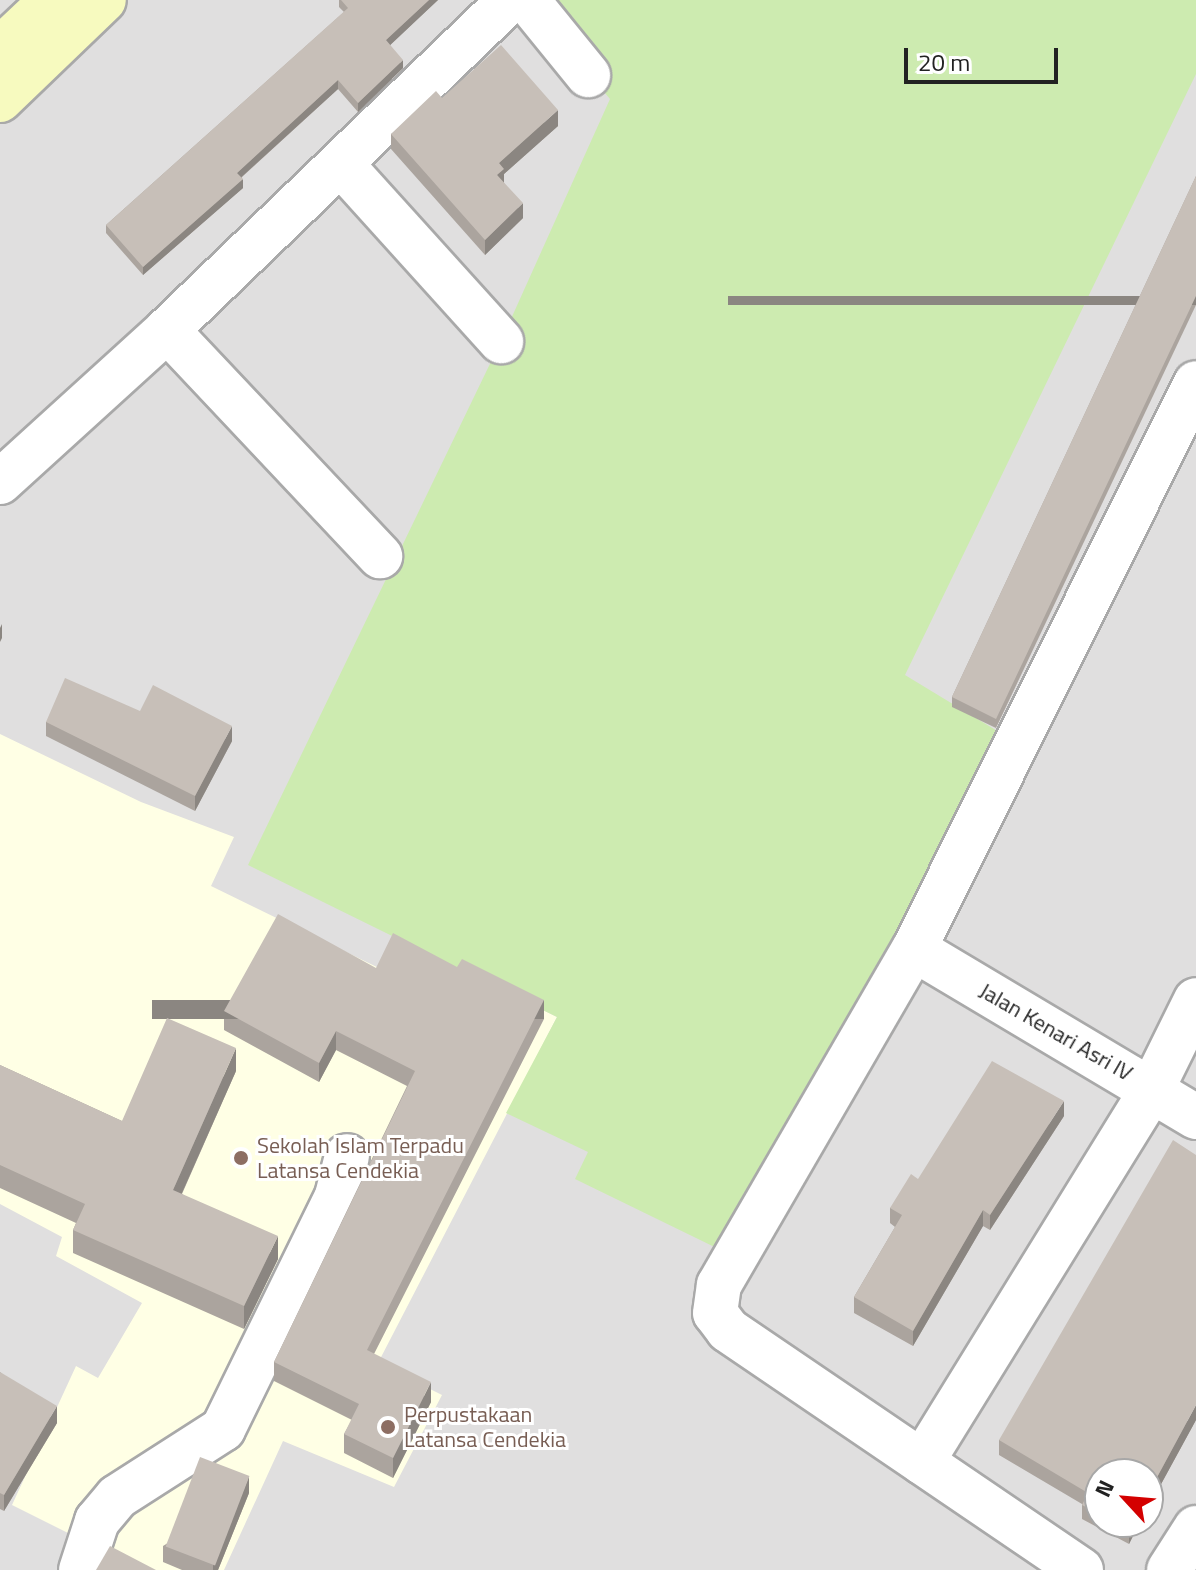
<!DOCTYPE html>
<html>
<head>
<meta charset="utf-8">
<style>
	body { margin:0 }
	#map { position:relative; width:1196px; height:1570px; overflow:hidden; background:#f2efe9; font-family:"Titillium Web",sans-serif }
	div>[style] { position:absolute }
	.residential>* { inset:0; background:#e0dfdf }
	.education>* { inset:0; background:#ffffe5 }
	.grass>* { inset:0; background:#cdebb0 }
	.roads { filter:drop-shadow(2px 0 #a9a9a9) drop-shadow(-2px 0 #a9a9a9) drop-shadow(0 2px #a9a9a9) drop-shadow(0 -2px #a9a9a9) }
	.street>* { height:44px; margin:-22px; padding:0 22px; transform-origin:22px; border-radius:22px; background:#fff }
	.secondary>* { height:44px; margin:-22px; padding:0 22px; transform-origin:22px; border-radius:22px; background:#f7fabf }
	.wall>* { inset:0; background:#aba49e }
	.shaded-wall>* { inset:0; background:#8b8681; transform-origin:0 0 }
	.building>* { inset:0; background:#c7bfb8; transform-origin:0 0 }
	.dots>* { width:22px; height:22px; translate:-50% -50%; box-sizing:border-box; border:4px solid #fff; border-radius:50% }
	span { translate:-50% -50%; white-space:nowrap; text-align:center; line-height:1.15; -webkit-text-stroke:6px #fff; paint-order:stroke }
	.street-label { font-size:22px; color:#222 }
	.education-label { font-size:22px; color:#785e54 }
	.left { translate:0 -50%; text-align:left }
	.north { position:absolute; left:1084px; top:1458px; width:80px; height:80px; box-sizing:border-box; background:#fff; border:2px solid #a7a7a7; border-radius:50%; rotate:296deg; font-size:22px; font-weight:700; line-height:32px; text-align:center; color:#222 }
	.north::after { content:''; display:block; margin:auto; width:28px; height:36px; background:#d40000; clip-path:polygon(50% 0,100% 100%,50% 72%,0 100%) }
	.scale { position:absolute; left:904px; top:48px; width:154px; height:36px; box-sizing:border-box; border:4px solid #222; border-top:0; padding-left:10px; font-size:24px; line-height:28px; white-space:nowrap; color:#222; -webkit-text-stroke:6px #fff; paint-order:stroke }
</style>
</head>
<body>
<div id="map">
	<div class="residential">
		<i style="clip-path:polygon(evenodd,0 0,1196px 0,1196px 1570px,0 1570px,0 0,1100px 1474px,1148px 1474px,1148px 1522px,1100px 1522px,1100px 1474px)"></i>
	</div>
	<div class="education">
		<i style="clip-path:polygon(0 734px,141px 802px,234px 837px,211px 886px,383px 970px,397px 938px,557px 1017px,378px 1363px,442px 1395px,394px 1487px,283px 1441px,224px 1570px,142px 1570px,12px 1505px,76px 1366px,98px 1378px,142px 1303px,56px 1256px,62px 1237px,0 1204px)"></i>
	</div>
	<div class="grass">
		<i style="clip-path:polygon(527px 0,1196px 0,1196px 74px,905px 675px,1017px 743px,735px 1257px,575px 1179px,588px 1152px,506px 1113px,557px 1017px,248px 865px,501px 341px,610px 99px)"></i>
	</div>
	<div class="roads">
		<div class="street">
			<i style="left:527px;top:0;width:97px;rotate:50.9deg"></i>
			<i style="left:341px;top:164px;width:239px;rotate:47.9deg"></i>
			<i style="left:167px;top:330px;width:311px;rotate:46.7deg"></i>
			<i style="left:0;top:482px;width:226px;rotate:-42.3deg"></i>
			<i style="left:167px;top:330px;width:476px;rotate:-43.9deg"></i>
			<i style="left:914px;top:949px;width:328px;rotate:30.8deg"></i>
			<i style="left:922px;top:1462px;width:438px;rotate:-58.3deg"></i>
			<i style="left:1152px;top:1089px;width:99px;rotate:-63.7deg"></i>
			<i style="left:81px;top:1570px;width:52px;rotate:-71.9deg"></i>
			<i style="left:97px;top:1521px;width:31px;rotate:-50deg"></i>
			<i style="left:117px;top:1497px;width:126px;rotate:-32.7deg"></i>
			<i style="left:223px;top:1429px;width:259px;rotate:-63.9deg"></i>
			<i style="left:337px;top:1196px;width:41px;rotate:-76deg"></i>
			<i style="left:1081px;top:1570px;width:427px;rotate:-145.8deg"></i>
			<i style="left:728px;top:1330px;width:21px;rotate:-127deg"></i>
			<i style="left:715px;top:1313px;width:28px;rotate:-82deg"></i>
			<i style="left:719px;top:1285px;width:388px;rotate:-59.9deg"></i>
			<i style="left:914px;top:949px;width:632px;rotate:-63.52deg"></i>
			<i style="left:1169px;top:1570px;width:50px;rotate:-57.3deg"></i>
		</div>
		<div class="secondary">
			<i style="left:0;top:49px;width:71px;rotate:-43.3deg"></i>
			<i style="left:0;top:100px;width:144px;rotate:-43.9deg"></i>
		</div>
	</div>
	<div class="wall">
		<i style="clip-path:polygon(339px 0,438px 0,390px 45px,403px 68px,358px 112px,338px 89px,242px 177px,243px 188px,143px 275px,106px 233px,106px 225px,344px 12px,339px 7px)"></i>
		<i style="clip-path:polygon(442px 98px,558px 126px,504px 174px,504px 183px,523px 218px,485px 255px,391px 149px,391px 134px)"></i>
		<i style="clip-path:polygon(1196px 176px,1196px 305px,996px 728px,952px 707px,952px 697px)"></i>
		<i style="clip-path:polygon(140px 711px,232px 741px,195px 811px,46px 736px,46px 722px)"></i>
		<i style="clip-path:polygon(376px 968px,544px 1019px,374px 1354px,431px 1402px,393px 1478px,344px 1453px,344px 1434px,352px 1420px,274px 1381px,274px 1362px,407px 1086px,336px 1050px,319px 1082px,224px 1030px,224px 1011px)"></i>
		<i style="clip-path:polygon(0 1065px,122px 1121px,236px 1071px,182px 1194px,278px 1259px,244px 1329px,73px 1253px,73px 1230px,76px 1223px,0 1188px)"></i>
		<i style="clip-path:polygon(1064px 1116px,990px 1230px,983px 1226px,913px 1346px,854px 1313px,854px 1297px,895px 1227px,890px 1223px,890px 1208px)"></i>
		<i style="clip-path:polygon(0 1372px,57px 1423px,4px 1511px,0 1509px)"></i>
		<i style="clip-path:polygon(1196px 1420px,1148px 1508px,1148px 1474px,1100px 1474px,1100px 1522px,1140px 1522px,1129px 1544px,1082px 1519px,1082px 1504px,999px 1455px,999px 1440px)"></i>
		<i style="clip-path:polygon(249px 1493px,218px 1570px,182px 1570px,163px 1562px,163px 1546px)"></i>
	</div>
	<div class="shaded-wall">
		<i style="clip-path:polygon(429px 0,438px 0,386px 49px,386px 40px)"></i>
		<i style="clip-path:polygon(403px 60px,403px 68px,358px 112px,358px 103px)"></i>
		<i style="clip-path:polygon(338px 80px,338px 89px,237px 181px,237px 173px)"></i>
		<i style="clip-path:polygon(558px 110px,558px 126px,504px 174px,504px 184px,497px 175px,499px 163px)"></i>
		<i style="clip-path:polygon(243px 179px,243px 188px,143px 275px,143px 267px)"></i>
		<i style="clip-path:polygon(523px 203px,523px 218px,485px 255px,485px 240px)"></i>
		<i style="left:1196px;top:296px;width:9px;height:468px;rotate:90deg"></i>
		<i style="clip-path:polygon(2px 624px,2px 638px,0 642px,0 628px)"></i>
		<i style="clip-path:polygon(232px 726px,232px 741px,195px 811px,195px 796px)"></i>
		<i style="left:544px;top:1000px;width:19px;height:392px;rotate:90deg"></i>
		<i style="clip-path:polygon(336px 1031px,336px 1050px,319px 1082px,319px 1063px)"></i>
		<i style="clip-path:polygon(236px 1048px,236px 1071px,173px 1213px,173px 1190px)"></i>
		<i style="clip-path:polygon(1064px 1101px,1064px 1116px,990px 1230px,990px 1215px)"></i>
		<i style="clip-path:polygon(983px 1210px,983px 1226px,913px 1346px,913px 1331px)"></i>
		<i style="clip-path:polygon(278px 1236px,278px 1259px,244px 1329px,244px 1306px)"></i>
		<i style="clip-path:polygon(431px 1382px,431px 1402px,393px 1478px,393px 1458px)"></i>
		<i style="clip-path:polygon(1196px 1405px,1196px 1420px,1148px 1508px,1148px 1494px)"></i>
		<i style="clip-path:polygon(57px 1406px,57px 1423px,4px 1511px,4px 1495px)"></i>
		<i style="clip-path:polygon(249px 1476px,249px 1493px,218px 1570px,213px 1570px,213px 1566px)"></i>
		<i style="clip-path:polygon(1133px 1522px,1140px 1522px,1129px 1544px,1129px 1529px)"></i>
	</div>
	<div class="building">
		<i style="clip-path:polygon(341px 0,429px 0,386px 40px,403px 60px,358px 103px,338px 80px,237px 173px,243px 179px,143px 267px,106px 225px,348px 8px)"></i>
		<i style="clip-path:polygon(501px 45px,558px 110px,499px 163px,504px 169px,497px 175px,523px 203px,485px 240px,391px 134px,436px 91px,442px 98px)"></i>
		<i style="clip-path:polygon(1196px 176px,1196px 296px,996px 719px,952px 697px)"></i>
		<i style="clip-path:polygon(65px 678px,140px 711px,153px 685px,232px 726px,195px 796px,46px 722px)"></i>
		<i style="clip-path:polygon(278px 914px,376px 968px,393px 933px,457px 967px,462px 959px,544px 1000px,367px 1350px,431px 1382px,393px 1458px,344px 1434px,359px 1404px,274px 1362px,415px 1071px,336px 1031px,319px 1063px,224px 1011px)"></i>
		<i style="clip-path:polygon(167px 1018px,236px 1048px,173px 1190px,278px 1236px,244px 1306px,73px 1230px,85px 1204px,0 1165px,0 1065px,122px 1121px)"></i>
		<i style="clip-path:polygon(992px 1061px,1064px 1101px,990px 1215px,983px 1210px,913px 1331px,854px 1297px,902px 1215px,890px 1208px,911px 1174px,918px 1179px)"></i>
		<i style="clip-path:polygon(1173px 1140px,1196px 1155px,1196px 1405px,1148px 1494px,1148px 1474px,1100px 1474px,1100px 1514px,1082px 1505px,1088px 1493px,999px 1440px)"></i>
		<i style="clip-path:polygon(0 1372px,57px 1406px,4px 1495px,0 1493px)"></i>
		<i style="left:200px;top:1457px;width:53px;height:96px;rotate:21deg"></i>
		<i style="clip-path:polygon(1114px 1522px,1133px 1522px,1129px 1529px)"></i>
		<i style="clip-path:polygon(110px 1546px,156px 1570px,96px 1570px)"></i>
	</div>
	<div class="dots">
		<i style="left:241px;top:1158px;background:#8d6e63"></i>
		<i style="left:388px;top:1427px;background:#8d6e63"></i>
	</div>
	<div class="street-label">
		<span style="left:1056px;top:1032px;rotate:30deg">Jalan Kenari Asri IV</span>
	</div>
	<div class="education-label">
		<span class="left" style="left:257px;top:1158px">Sekolah Islam Terpadu<br>Latansa Cendekia</span>
		<span class="left" style="left:404px;top:1427px">Perpustakaan<br>Latansa Cendekia</span>
	</div>
	<div class="north">N</div>
	<div class="scale">20 m</div>
</div>
</body>
</html>
